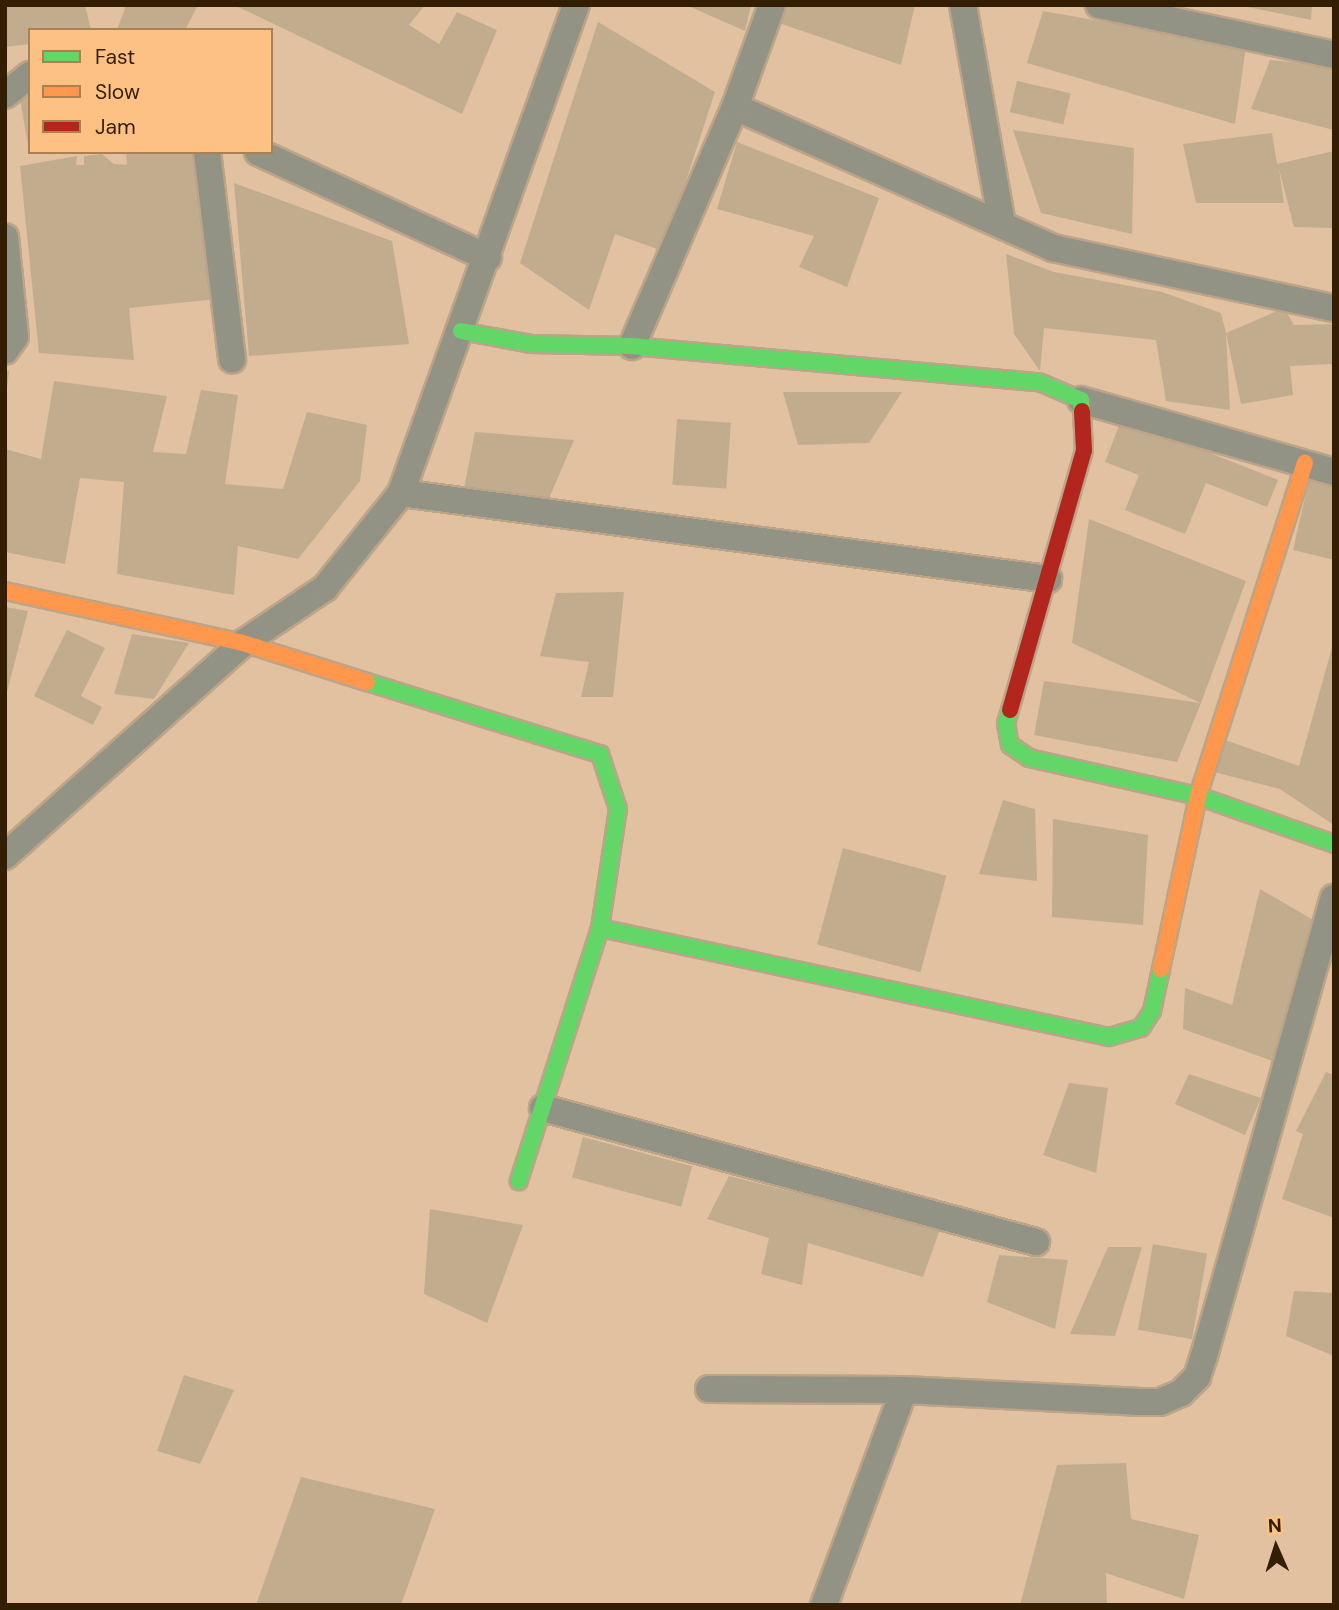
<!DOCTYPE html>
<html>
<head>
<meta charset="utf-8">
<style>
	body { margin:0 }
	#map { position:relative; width:1339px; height:1610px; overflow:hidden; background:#e1c19f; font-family:"DM Sans",sans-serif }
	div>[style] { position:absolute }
	.building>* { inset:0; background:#c1ad8e; transform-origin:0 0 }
	.roads { filter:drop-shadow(2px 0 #bca489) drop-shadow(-2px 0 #bca489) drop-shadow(0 2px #bca489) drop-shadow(0 -2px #bca489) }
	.street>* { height:26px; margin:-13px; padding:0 13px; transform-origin:13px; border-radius:13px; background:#929385 }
	.fast>* { height:16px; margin:-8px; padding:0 8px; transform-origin:8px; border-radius:8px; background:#63d668 }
	.slow>* { height:16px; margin:-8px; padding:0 8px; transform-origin:8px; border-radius:8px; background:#ff974d }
	.jam>* { height:16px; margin:-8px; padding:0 8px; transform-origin:8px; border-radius:8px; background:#b3261e }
	span { translate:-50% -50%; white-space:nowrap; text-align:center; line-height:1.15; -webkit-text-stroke:6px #fdc283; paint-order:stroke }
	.frame { position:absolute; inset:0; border:7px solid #341e03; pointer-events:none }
	.legend { position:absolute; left:28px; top:28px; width:245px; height:126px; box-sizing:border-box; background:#fdc283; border:2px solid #ad8050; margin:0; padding:9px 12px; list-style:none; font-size:21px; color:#341e03 }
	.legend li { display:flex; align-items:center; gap:14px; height:35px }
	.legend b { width:35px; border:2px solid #ad8050 }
	.north { position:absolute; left:1241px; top:1512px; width:70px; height:70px; -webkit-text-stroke:5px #fdc283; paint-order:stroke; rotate:357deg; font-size:19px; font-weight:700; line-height:28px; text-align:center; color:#341e03 }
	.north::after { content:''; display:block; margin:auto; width:24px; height:32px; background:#341e03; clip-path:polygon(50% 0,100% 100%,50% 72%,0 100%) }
</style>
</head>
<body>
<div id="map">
	<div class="building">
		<i style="clip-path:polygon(5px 5px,85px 5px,91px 30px,30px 30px,30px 44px,5px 47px)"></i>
		<i style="clip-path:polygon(126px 5px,198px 5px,185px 30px,117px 30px)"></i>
		<i style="clip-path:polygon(234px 5px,425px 5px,409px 25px,439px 44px,457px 12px,497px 30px,462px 114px)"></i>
		<i style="clip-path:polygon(686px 5px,751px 5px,745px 31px)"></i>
		<i style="clip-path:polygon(784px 5px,915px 5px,901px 65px,779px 23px)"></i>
		<i style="clip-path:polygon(1243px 5px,1312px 5px,1311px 20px,1243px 6px)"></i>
		<i style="clip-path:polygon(1043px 11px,1246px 47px,1235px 124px,1027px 63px)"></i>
		<i style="clip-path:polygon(598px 22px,715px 92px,663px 251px,615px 234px,589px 310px,520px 263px)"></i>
		<i style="clip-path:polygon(1270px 60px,1334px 66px,1334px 130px,1251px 109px)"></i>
		<i style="left:1017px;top:81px;width:55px;height:32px;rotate:13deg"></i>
		<i style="clip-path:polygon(30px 93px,30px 145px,28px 145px,19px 94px)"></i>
		<i style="clip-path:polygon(1013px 130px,1134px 148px,1132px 234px,1041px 213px)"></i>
		<i style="clip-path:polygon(1272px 133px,1277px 164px,1334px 151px,1334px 228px,1294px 227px,1279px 169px,1284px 203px,1196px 203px,1183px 144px)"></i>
		<i style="clip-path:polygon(737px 142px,879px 198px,847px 287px,799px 267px,814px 236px,717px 209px)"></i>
		<i style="clip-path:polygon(126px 152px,195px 152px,217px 299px,129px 308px,134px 360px,39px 353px,20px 166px,77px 156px,76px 165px,84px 165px,84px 156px,102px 154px,114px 164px,127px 165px)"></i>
		<i style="clip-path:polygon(234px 183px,392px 241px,409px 344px,249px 356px)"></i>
		<i style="clip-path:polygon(1006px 254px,1054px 272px,1162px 292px,1221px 313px,1226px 333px,1284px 308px,1294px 325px,1334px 324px,1334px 371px,1331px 364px,1290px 366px,1293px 395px,1241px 404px,1226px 333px,1230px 410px,1166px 401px,1156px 340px,1044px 328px,1040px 371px,1014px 334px)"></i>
		<i style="clip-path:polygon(5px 370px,9px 371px,7px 389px,5px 389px)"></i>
		<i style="clip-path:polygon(54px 381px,167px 396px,153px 452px,186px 454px,201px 390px,238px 395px,225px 484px,283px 489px,307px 412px,367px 425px,360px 481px,298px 559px,238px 546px,234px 595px,117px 574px,124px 482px,80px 478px,65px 564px,5px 552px,5px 449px,41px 459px)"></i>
		<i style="clip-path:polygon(783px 392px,902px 392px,869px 443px,798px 445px)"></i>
		<i style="clip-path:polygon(1122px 418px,1278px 480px,1267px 507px,1206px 483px,1185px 534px,1125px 510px,1139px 475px,1105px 462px)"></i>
		<i style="left:677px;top:419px;width:54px;height:66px;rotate:4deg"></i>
		<i style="clip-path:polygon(475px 432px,574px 440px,547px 503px,463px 494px)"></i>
		<i style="clip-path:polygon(1310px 476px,1334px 483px,1334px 560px,1293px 550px)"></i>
		<i style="clip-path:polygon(1089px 519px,1246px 581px,1201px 703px,1072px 643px)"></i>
		<i style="clip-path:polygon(624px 592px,613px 697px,581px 697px,589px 662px,540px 656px,556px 593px)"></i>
		<i style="clip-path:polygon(5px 607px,28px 611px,6px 696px,5px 696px)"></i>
		<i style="clip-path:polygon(67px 630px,105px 648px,81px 696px,102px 707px,93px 725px,34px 696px)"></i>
		<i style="clip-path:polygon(132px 634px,189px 643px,154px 699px,114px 694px)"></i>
		<i style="clip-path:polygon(1333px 644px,1334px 645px,1334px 825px,1280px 789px,1210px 771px,1225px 740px,1299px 766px)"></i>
		<i style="clip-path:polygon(1044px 681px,1201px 703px,1177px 762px,1034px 735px)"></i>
		<i style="clip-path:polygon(1003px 800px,1035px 809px,1037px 881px,979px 874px)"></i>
		<i style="clip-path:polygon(1053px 819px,1148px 835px,1143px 925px,1052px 917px)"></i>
		<i style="left:843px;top:848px;width:107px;height:100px;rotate:15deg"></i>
		<i style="clip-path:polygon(1260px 889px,1320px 924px,1278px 1063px,1183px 1029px,1185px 988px,1232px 1005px)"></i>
		<i style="clip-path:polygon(1326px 1072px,1334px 1075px,1334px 1218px,1282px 1199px,1303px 1134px,1296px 1131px)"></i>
		<i style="clip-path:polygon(1189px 1074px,1261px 1098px,1245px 1135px,1175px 1104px)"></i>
		<i style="clip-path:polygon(1069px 1083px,1108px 1088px,1096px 1173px,1043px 1155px)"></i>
		<i style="left:583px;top:1137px;width:113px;height:42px;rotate:15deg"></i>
		<i style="clip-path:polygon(729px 1176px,940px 1229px,923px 1277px,808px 1243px,802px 1285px,761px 1274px,769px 1238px,707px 1219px)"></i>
		<i style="clip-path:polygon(430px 1209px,523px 1225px,487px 1323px,424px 1294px)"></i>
		<i style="left:1153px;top:1244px;width:55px;height:87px;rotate:10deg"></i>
		<i style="clip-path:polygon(1108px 1247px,1142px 1247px,1115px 1336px,1070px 1334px)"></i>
		<i style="clip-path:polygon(999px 1255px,1068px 1260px,1055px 1329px,987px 1302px)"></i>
		<i style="clip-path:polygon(1294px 1291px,1334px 1293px,1334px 1356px,1286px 1336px)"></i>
		<i style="clip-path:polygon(184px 1375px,234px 1390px,200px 1464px,157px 1451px)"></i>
		<i style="clip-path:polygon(1126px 1463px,1131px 1519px,1199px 1535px,1184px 1599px,1106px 1573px,1107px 1605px,1020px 1605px,1057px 1465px)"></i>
		<i style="clip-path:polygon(301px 1477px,435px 1509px,401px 1605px,256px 1605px)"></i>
	</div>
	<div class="roads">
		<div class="street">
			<i style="left:963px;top:5px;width:223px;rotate:79.9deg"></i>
			<i style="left:1099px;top:5px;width:240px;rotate:12deg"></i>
			<i style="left:5px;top:95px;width:32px;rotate:-39deg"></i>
			<i style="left:735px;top:107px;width:348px;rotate:23.9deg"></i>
			<i style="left:1053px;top:248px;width:287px;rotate:12.1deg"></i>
			<i style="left:207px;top:152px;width:209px;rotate:83.1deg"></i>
			<i style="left:258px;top:152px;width:253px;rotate:24.7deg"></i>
			<i style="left:5px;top:237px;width:100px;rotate:84.3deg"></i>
			<i style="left:15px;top:337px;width:17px;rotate:126deg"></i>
			<i style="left:632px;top:346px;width:260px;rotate:-66.7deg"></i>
			<i style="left:735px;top:107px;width:109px;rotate:-70.1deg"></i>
			<i style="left:1081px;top:400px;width:263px;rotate:15.9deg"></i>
			<i style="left:401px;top:493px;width:653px;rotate:7.57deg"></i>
			<i style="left:5px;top:856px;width:319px;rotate:-41.8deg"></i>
			<i style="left:243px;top:643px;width:99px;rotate:-33.9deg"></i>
			<i style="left:325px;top:588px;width:122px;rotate:-51.3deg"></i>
			<i style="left:401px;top:493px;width:518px;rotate:-70.27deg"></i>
			<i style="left:543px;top:1108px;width:511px;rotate:15.21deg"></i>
			<i style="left:709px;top:1389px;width:195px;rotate:0.3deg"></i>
			<i style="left:904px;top:1390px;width:233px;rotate:2.9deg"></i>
			<i style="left:1137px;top:1402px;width:23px"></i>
			<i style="left:1160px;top:1402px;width:23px;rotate:-23deg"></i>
			<i style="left:1181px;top:1393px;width:23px;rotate:-45deg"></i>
			<i style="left:1197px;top:1377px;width:22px;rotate:-72deg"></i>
			<i style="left:1204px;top:1356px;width:476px;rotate:-74.2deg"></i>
			<i style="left:824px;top:1605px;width:229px;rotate:-69.6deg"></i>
		</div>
		<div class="fast">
			<i style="left:461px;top:331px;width:71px;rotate:10.5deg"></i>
			<i style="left:531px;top:344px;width:101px;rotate:1.1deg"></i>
			<i style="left:632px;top:346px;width:409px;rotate:5.1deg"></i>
			<i style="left:1039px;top:382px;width:46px;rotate:23.2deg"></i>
			<i style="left:1081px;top:400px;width:11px;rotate:85deg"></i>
			<i style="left:367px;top:682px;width:244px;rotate:17.2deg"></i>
			<i style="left:600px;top:754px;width:58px;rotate:71.9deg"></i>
			<i style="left:618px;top:809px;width:120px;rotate:98.6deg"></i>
			<i style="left:600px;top:928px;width:266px;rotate:107.8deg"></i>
			<i style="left:1010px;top:710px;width:14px;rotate:107deg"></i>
			<i style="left:1006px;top:723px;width:22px;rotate:80deg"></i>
			<i style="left:1010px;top:745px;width:23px;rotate:34deg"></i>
			<i style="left:1029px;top:758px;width:173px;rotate:12.7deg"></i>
			<i style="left:1198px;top:796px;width:144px;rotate:19.4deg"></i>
			<i style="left:600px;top:928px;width:521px;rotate:12.09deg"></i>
			<i style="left:1109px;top:1037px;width:33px;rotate:-16deg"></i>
			<i style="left:1141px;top:1028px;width:20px;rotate:-57deg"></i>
			<i style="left:1152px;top:1011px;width:43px;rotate:-77.9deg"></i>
		</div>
		<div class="slow">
			<i style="left:5px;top:591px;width:244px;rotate:12.3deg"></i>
			<i style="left:243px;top:643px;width:130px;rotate:17.5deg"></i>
			<i style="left:1161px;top:969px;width:177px;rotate:-77.9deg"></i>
			<i style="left:1198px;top:796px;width:350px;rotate:-72.2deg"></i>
		</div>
		<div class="jam">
			<i style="left:1010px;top:710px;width:270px;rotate:-74.1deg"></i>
			<i style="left:1084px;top:450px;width:39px;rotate:-93deg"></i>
		</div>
	</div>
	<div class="frame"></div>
	<ul class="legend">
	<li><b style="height:9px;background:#63d668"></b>Fast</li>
	<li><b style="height:9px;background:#ff974d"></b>Slow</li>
	<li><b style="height:9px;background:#b3261e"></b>Jam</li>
	</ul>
	<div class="north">N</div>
</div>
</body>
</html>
